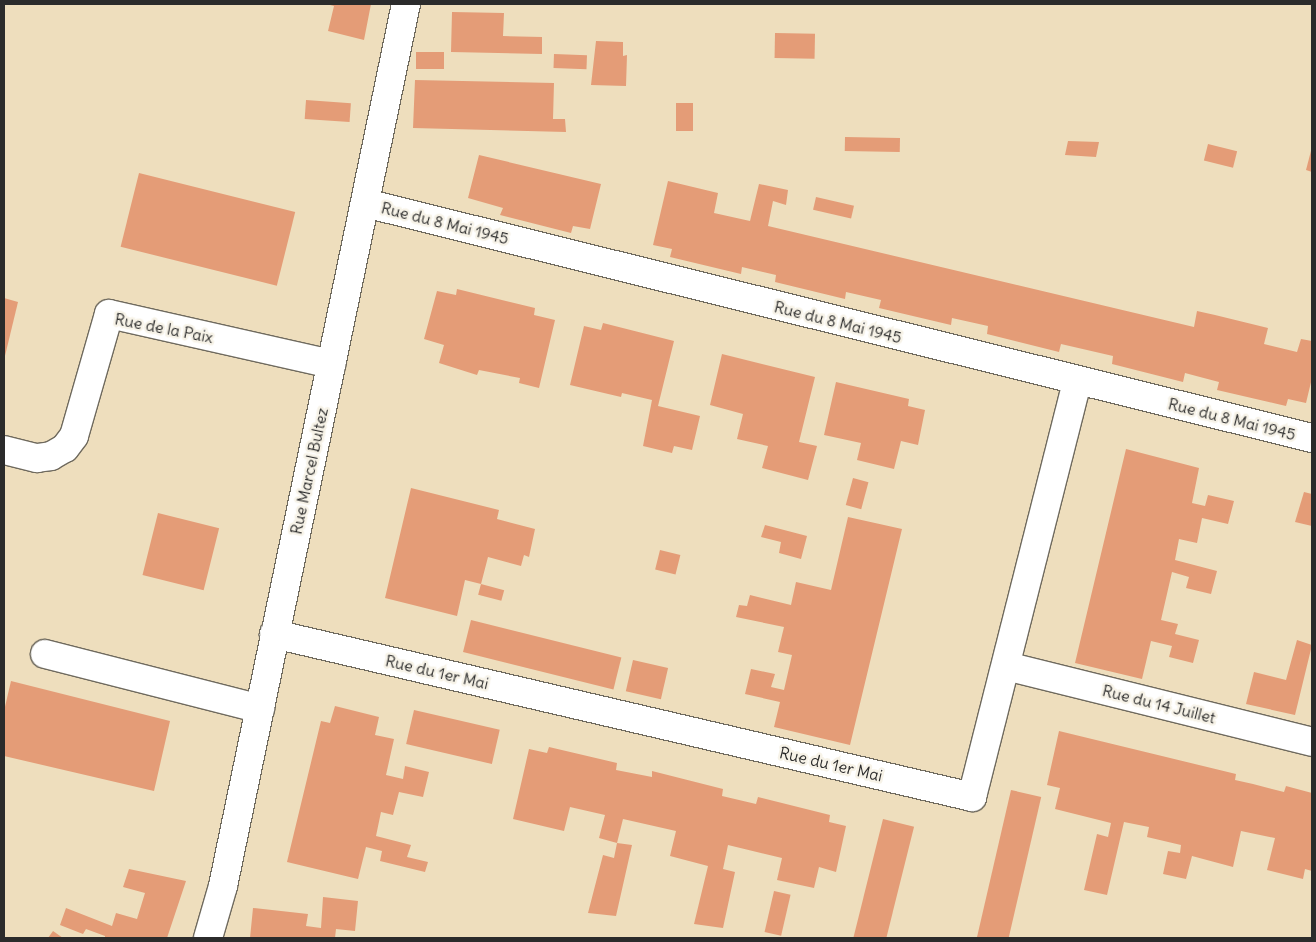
<!DOCTYPE html>
<html>
<head>
<meta charset="utf-8">
<style>
	body { margin:0 }
	#map { position:relative; width:1316px; height:942px; overflow:hidden; background:#eedebd; font-family:Delius,sans-serif }
	div>[style] { position:absolute }
	.building>* { inset:0; background:#e49c77; transform-origin:0 0 }
	.roads { filter:drop-shadow(1px 0 #6f6a5e) drop-shadow(-1px 0 #6f6a5e) drop-shadow(0 1px #6f6a5e) drop-shadow(0 -1px #6f6a5e) }
	.minor>* { height:28px; margin:-14px; padding:0 14px; transform-origin:14px; border-radius:14px; background:#fff }
	span { translate:-50% -50%; white-space:nowrap; text-align:center; line-height:1.15; -webkit-text-stroke:5px #f7f3e8; paint-order:stroke }
	.street-label { font-size:16px; color:#2b2b2b }
	.frame { position:absolute; inset:0; border:5px solid #2b2b2b; pointer-events:none }
</style>
</head>
<body>
<div id="map">
	<div class="building">
		<i style="clip-path:polygon(326px 4px,371px 4px,364px 40px,328px 31px,334px 6px)"></i>
		<i style="clip-path:polygon(452px 12px,504px 13px,503px 36px,542px 37px,542px 54px,451px 52px)"></i>
		<i style="left:775px;top:33px;width:40px;height:25px;rotate:1deg"></i>
		<i style="clip-path:polygon(596px 41px,623px 42px,623px 56px,627px 55px,626px 86px,591px 85px)"></i>
		<i style="left:416px;top:52px;width:28px;height:17px"></i>
		<i style="left:554px;top:54px;width:33px;height:14px;rotate:2deg"></i>
		<i style="clip-path:polygon(415px 80px,554px 83px,553px 119px,565px 119px,566px 132px,413px 128px)"></i>
		<i style="left:306px;top:100px;width:45px;height:19px;rotate:4deg"></i>
		<i style="left:676px;top:103px;width:17px;height:28px"></i>
		<i style="left:845px;top:137px;width:55px;height:14px;rotate:1deg"></i>
		<i style="clip-path:polygon(1068px 141px,1099px 142px,1096px 157px,1065px 155px)"></i>
		<i style="left:1208px;top:144px;width:30px;height:17px;rotate:14deg"></i>
		<i style="clip-path:polygon(1312px 147px,1312px 172px,1306px 170px)"></i>
		<i style="clip-path:polygon(479px 155px,601px 184px,590px 229px,573px 226px,571px 233px,500px 215px,503px 208px,468px 198px)"></i>
		<i style="left:139px;top:173px;width:161px;height:76px;rotate:14deg"></i>
		<i style="clip-path:polygon(668px 181px,718px 193px,714px 213px,750px 221px,759px 184px,788px 190px,786px 205px,773px 201px,768px 226px,1194px 327px,1197px 311px,1215px 315px,1268px 328px,1264px 344px,1297px 352px,1301px 339px,1312px 341px,1312px 378px,1306px 403px,1288px 399px,1286px 406px,1217px 390px,1219px 382px,1200px 377px,1185px 373px,1183px 382px,1112px 364px,1113px 356px,1061px 344px,1059px 352px,987px 334px,988px 326px,952px 318px,951px 325px,879px 308px,881px 300px,846px 292px,845px 299px,775px 282px,776px 275px,742px 267px,741px 274px,670px 257px,672px 249px,653px 245px)"></i>
		<i style="left:816px;top:197px;width:39px;height:13px;rotate:13deg"></i>
		<i style="clip-path:polygon(457px 289px,535px 308px,534px 315px,555px 320px,539px 388px,519px 383px,520px 378px,479px 370px,477px 375px,439px 363px,444px 345px,424px 339px,437px 291px,456px 295px)"></i>
		<i style="clip-path:polygon(4px 298px,18px 302px,4px 360px)"></i>
		<i style="clip-path:polygon(603px 323px,674px 341px,658px 406px,700px 416px,692px 450px,674px 446px,672px 453px,643px 446px,652px 400px,622px 393px,621px 397px,570px 385px,584px 326px,601px 330px)"></i>
		<i style="clip-path:polygon(722px 354px,815px 377px,799px 442px,817px 446px,808px 480px,762px 468px,768px 446px,737px 439px,743px 414px,710px 405px)"></i>
		<i style="clip-path:polygon(836px 382px,909px 399px,908px 406px,925px 410px,918px 445px,901px 441px,894px 469px,857px 460px,861px 443px,824px 435px)"></i>
		<i style="clip-path:polygon(1126px 449px,1199px 468px,1192px 503px,1205px 506px,1208px 495px,1234px 501px,1228px 524px,1202px 518px,1197px 543px,1179px 539px,1175px 560px,1217px 571px,1211px 594px,1186px 588px,1189px 577px,1172px 572px,1161px 620px,1178px 624px,1175px 634px,1199px 640px,1193px 663px,1169px 657px,1172px 646px,1151px 641px,1142px 679px,1075px 663px)"></i>
		<i style="left:853px;top:478px;width:16px;height:28px;rotate:15deg"></i>
		<i style="clip-path:polygon(411px 488px,499px 510px,497px 519px,535px 529px,529px 557px,524px 555px,521px 566px,488px 557px,481px 584px,465px 580px,457px 616px,385px 598px)"></i>
		<i style="clip-path:polygon(1304px 492px,1312px 494px,1312px 526px,1295px 522px)"></i>
		<i style="left:158px;top:513px;width:63px;height:64px;rotate:14deg"></i>
		<i style="clip-path:polygon(848px 517px,902px 529px,850px 745px,774px 727px,780px 702px,745px 694px,751px 669px,775px 674px,771px 687px,784px 690px,792px 655px,778px 652px,784px 627px,736px 617px,739px 605px,747px 606px,750px 595px,791px 605px,796px 582px,831px 590px)"></i>
		<i style="clip-path:polygon(765px 525px,807px 536px,801px 559px,779px 553px,781px 542px,761px 537px)"></i>
		<i style="left:660px;top:550px;width:21px;height:20px;rotate:14deg"></i>
		<i style="left:481px;top:584px;width:24px;height:11px;rotate:15deg"></i>
		<i style="left:471px;top:620px;width:155px;height:33px;rotate:14deg"></i>
		<i style="clip-path:polygon(1297px 640px,1312px 645px,1295px 715px,1246px 704px,1254px 672px,1286px 680px)"></i>
		<i style="left:633px;top:660px;width:36px;height:32px;rotate:13deg"></i>
		<i style="clip-path:polygon(11px 681px,170px 721px,154px 791px,4px 756px,4px 711px)"></i>
		<i style="clip-path:polygon(335px 706px,379px 717px,375px 735px,394px 739px,386px 775px,403px 779px,405px 766px,429px 772px,423px 797px,399px 792px,393px 815px,381px 812px,376px 836px,411px 845px,407px 857px,428px 862px,425px 872px,380px 861px,382px 851px,366px 847px,358px 879px,287px 862px,321px 721px,330px 723px)"></i>
		<i style="left:414px;top:710px;width:88px;height:35px;rotate:13deg"></i>
		<i style="clip-path:polygon(1059px 731px,1236px 774px,1235px 780px,1253px 784px,1284px 792px,1286px 786px,1312px 793px,1312px 871px,1305px 869px,1303px 879px,1267px 870px,1275px 838px,1241px 831px,1233px 867px,1192px 856px,1186px 879px,1163px 874px,1168px 851px,1180px 853px,1181px 845px,1147px 837px,1149px 827px,1124px 822px,1107px 895px,1084px 890px,1097px 834px,1108px 837px,1111px 823px,1055px 809px,1060px 788px,1047px 785px)"></i>
		<i style="clip-path:polygon(549px 747px,617px 763px,616px 770px,652px 777px,652px 771px,723px 789px,722px 796px,756px 804px,758px 797px,830px 815px,829px 822px,846px 826px,836px 872px,819px 867px,814px 888px,777px 880px,782px 858px,728px 845px,723px 869px,735px 872px,723px 928px,694px 924px,708px 866px,670px 856px,676px 831px,623px 819px,617px 843px,599px 838px,605px 815px,570px 807px,564px 831px,513px 819px,529px 749px,547px 753px)"></i>
		<i style="left:1011px;top:790px;width:31px;height:152px;rotate:13deg"></i>
		<i style="left:883px;top:819px;width:32px;height:123px;rotate:14deg"></i>
		<i style="clip-path:polygon(617px 843px,632px 845px,616px 916px,588px 913px,603px 855px,614px 858px)"></i>
		<i style="clip-path:polygon(129px 869px,186px 881px,167px 938px,105px 938px,105px 936px,86px 929px,83px 934px,60px 925px,66px 908px,112px 926px,116px 913px,137px 919px,145px 893px,123px 887px)"></i>
		<i style="left:774px;top:891px;width:17px;height:42px;rotate:13deg"></i>
		<i style="clip-path:polygon(323px 897px,358px 901px,355px 931px,336px 929px,335px 938px,250px 938px,253px 908px,308px 914px,306px 926px,321px 928px)"></i>
		<i style="clip-path:polygon(53px 931px,63px 938px,48px 938px)"></i>
	</div>
	<div class="roads">
		<div class="minor">
			<i style="left:365px;top:203px;width:976px;rotate:13.94deg"></i>
			<i style="left:4px;top:450px;width:34px;rotate:14deg"></i>
			<i style="left:37px;top:458px;width:14px;rotate:-8deg"></i>
			<i style="left:51px;top:456px;width:16px;rotate:-30deg"></i>
			<i style="left:65px;top:448px;width:15px;rotate:-53deg"></i>
			<i style="left:74px;top:436px;width:127px;rotate:-74deg"></i>
			<i style="left:109px;top:314px;width:228px;rotate:12.7deg"></i>
			<i style="left:274px;top:634px;width:717px;rotate:13.14deg"></i>
			<i style="left:972px;top:797px;width:429px;rotate:-75.8deg"></i>
			<i style="left:45px;top:654px;width:222px;rotate:14.3deg"></i>
			<i style="left:1006px;top:666px;width:315px;rotate:13.9deg"></i>
			<i style="left:208px;top:938px;width:54px;rotate:-73.9deg"></i>
			<i style="left:223px;top:886px;width:901px;rotate:-78.28deg"></i>
		</div>
	</div>
	<div class="street-label">
		<span style="left:445px;top:223px;rotate:14deg">Rue du 8 Mai 1945</span>
		<span style="left:838px;top:322px;rotate:14deg">Rue du 8 Mai 1945</span>
		<span style="left:164px;top:328px;rotate:11deg">Rue de la Paix</span>
		<span style="left:1232px;top:419px;rotate:14deg">Rue du 8 Mai 1945</span>
		<span style="left:309px;top:471px;rotate:-78deg">Rue Marcel Bultez</span>
		<span style="left:437px;top:672px;rotate:13deg">Rue du 1er Mai</span>
		<span style="left:1159px;top:704px;rotate:14deg">Rue du 14 Juillet</span>
		<span style="left:831px;top:764px;rotate:13deg">Rue du 1er Mai</span>
	</div>
	<div class="frame"></div>
</div>
</body>
</html>
